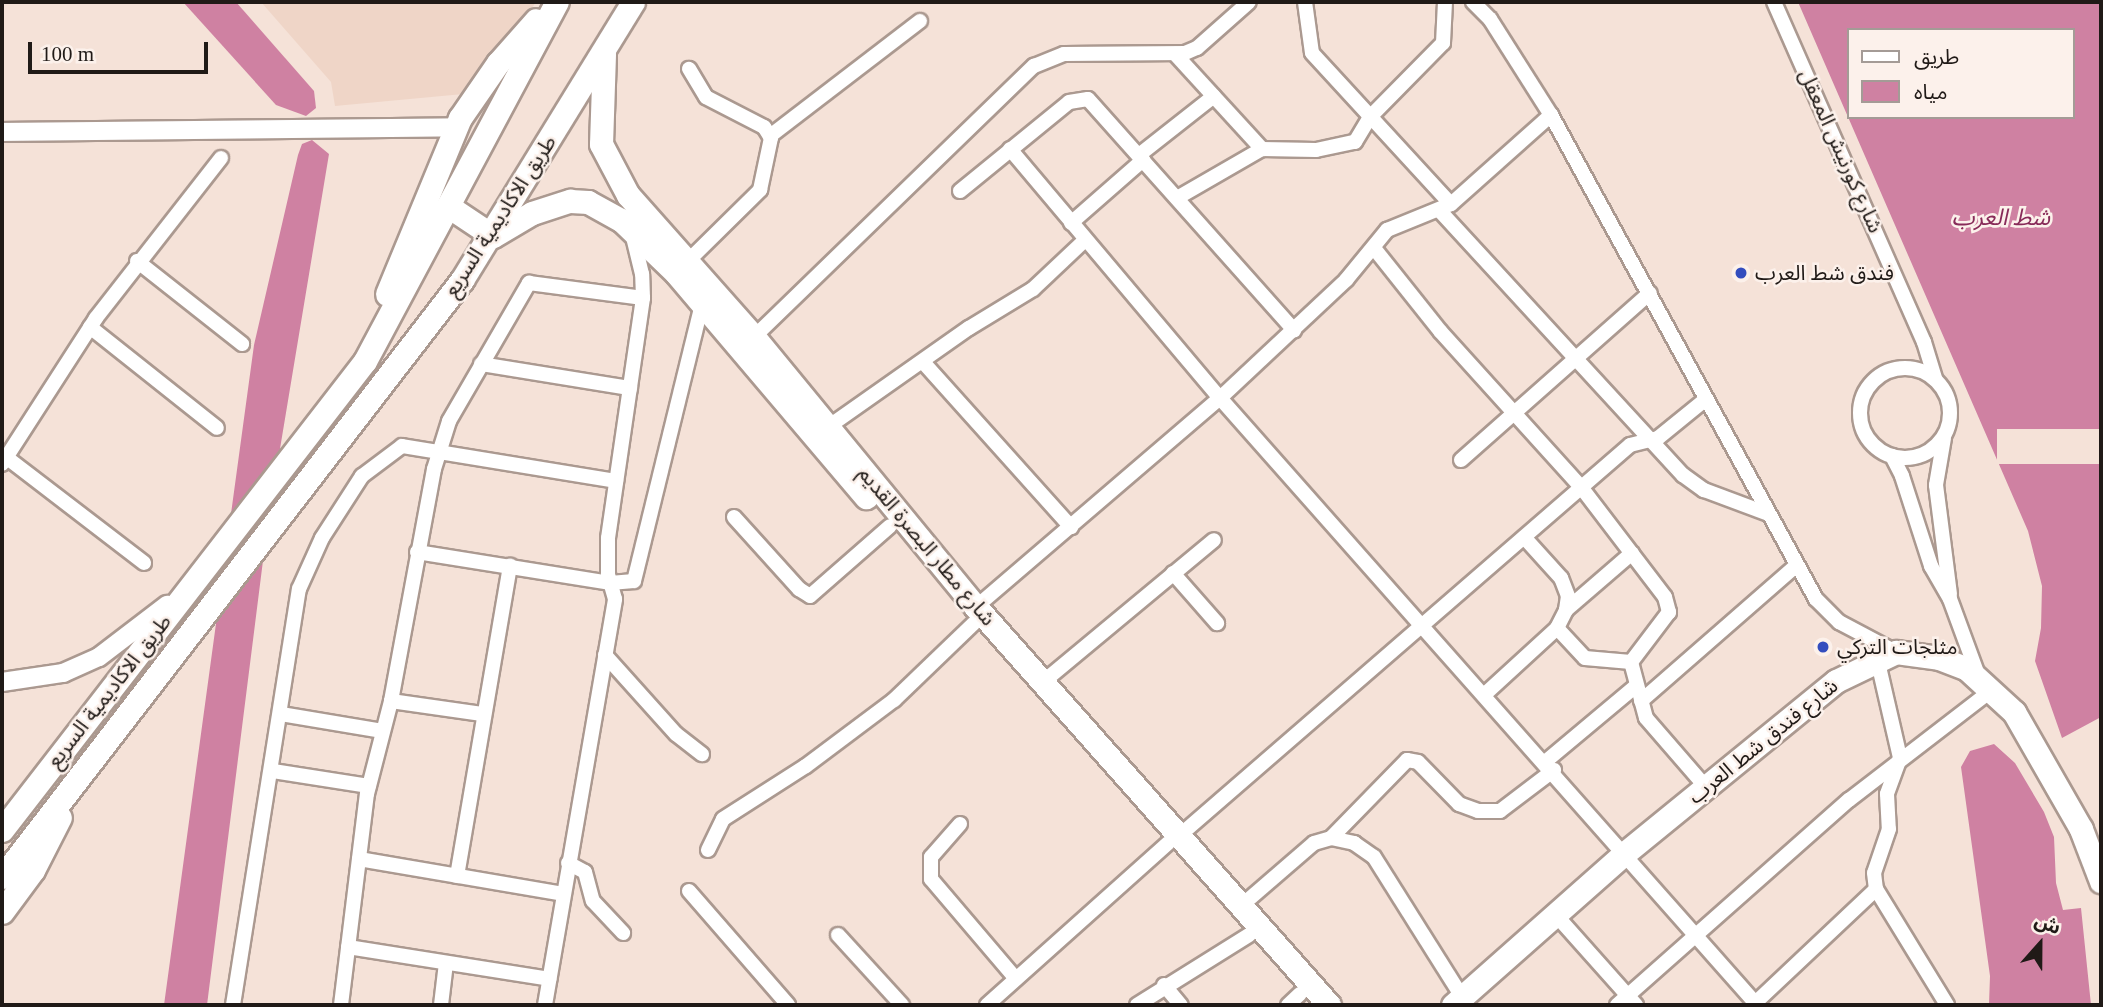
<!DOCTYPE html>
<html>
<head>
<meta charset="utf-8">
<style>
	body { margin:0 }
	#map { position:relative; width:2103px; height:1007px; overflow:hidden; background:#f5e2d8; font-family:"Times New Roman","Noto Sans Arabic",serif }
	div>[style] { position:absolute }
	.built>* { inset:0; background:#efd5c7 }
	.water>* { inset:0; background:#cf81a2 }
	.pier>* { inset:0; background:#f5e2d8; transform-origin:0 0 }
	.roads { filter:drop-shadow(2px 0 #ab9990) drop-shadow(-2px 0 #ab9990) drop-shadow(0 2px #ab9990) drop-shadow(0 -2px #ab9990) }
	.minor>* { height:14px; margin:-7px; padding:0 7px; transform-origin:7px; border-radius:7px; background:#fff }
	.minor>.ring { margin:-7px; padding:0; box-sizing:content-box; background:none; border:14px solid #fff; border-radius:50% }
	.tertiary>* { height:18px; margin:-9px; padding:0 9px; transform-origin:9px; border-radius:9px; background:#fff }
	.primary>* { height:23px; margin:-11.5px; padding:0 11.5px; transform-origin:11.5px; border-radius:11.5px; background:#fff }
	.trunk>* { height:23px; margin:-11.5px; padding:0 11.5px; transform-origin:11.5px; border-radius:11.5px; background:#fff }
	.dots>* { width:19px; height:19px; translate:-50% -50%; box-sizing:border-box; border:4px solid #fcf1eb; border-radius:50% }
	span { translate:-50% -50%; white-space:nowrap; text-align:center; line-height:1.15; -webkit-text-stroke:5px #fcf1eb; paint-order:stroke }
	.street-label { font-size:21px; color:#201a17 }
	.poi-label { font-size:21px; color:#201a17 }
	.left { translate:0 -50%; text-align:left }
	.water-label { font-size:23px; color:#882b59; font-style:italic }
	.frame { position:absolute; inset:0; border:4px solid #201a17; pointer-events:none }
	.legend { position:absolute; left:1847px; top:28px; width:228px; height:91px; box-sizing:border-box; background:#fcf1eb; border:2px solid #a49b96; margin:0; padding:9px 12px; list-style:none; font-size:21px; color:#201a17 }
	.legend li { display:flex; align-items:center; gap:14px; height:35px }
	.legend b { width:35px; border:2px solid #a49b96 }
	.north { position:absolute; left:2005px; top:909px; width:70px; height:70px; -webkit-text-stroke:5px #fcf1eb; paint-order:stroke; rotate:21deg; font-size:19px; font-weight:700; line-height:28px; text-align:center; color:#201a17 }
	.north::after { content:''; display:block; margin:auto; width:24px; height:32px; background:#201a17; clip-path:polygon(50% 0,100% 100%,50% 72%,0 100%) }
	.scale { position:absolute; left:28px; top:42px; width:180px; height:32px; box-sizing:border-box; border:4px solid #201a17; border-top:0; padding-left:9px; font-size:21px; line-height:24px; white-space:nowrap; color:#201a17; -webkit-text-stroke:5px #fcf1eb; paint-order:stroke }
</style>
</head>
<body>
<div id="map">
	<div class="built">
		<i style="clip-path:polygon(261px 2px,536px 2px,474px 93px,335px 106px,331px 82px)"></i>
	</div>
	<div class="water">
		<i style="clip-path:polygon(183px 2px,236px 2px,314px 91px,316px 108px,306px 116px,276px 105px)"></i>
		<i style="clip-path:polygon(evenodd,1798px 2px,2101px 2px,2101px 717px,2062px 738px,2035px 661px,2041px 628px,2042px 586px,2028px 531px,1798px 2px,1849px 30px,2073px 30px,2073px 117px,1849px 117px,1849px 30px)"></i>
		<i style="clip-path:polygon(312px 140px,329px 154px,268px 521px,207px 1005px,164px 1005px,254px 345px,298px 155px,302px 144px)"></i>
		<i style="clip-path:polygon(1994px 744px,2015px 763px,2044px 812px,2054px 837px,2056px 883px,2063px 910px,2081px 908px,2091px 1005px,1989px 1005px,1990px 976px,1961px 767px,1970px 751px)"></i>
	</div>
	<div class="pier">
		<i style="left:2101px;top:429px;width:35px;height:104px;rotate:90deg"></i>
	</div>
	<div class="roads">
		<div class="minor">
			<i style="left:1305px;top:2px;width:51px;rotate:82.2deg"></i>
			<i style="left:1312px;top:53px;width:205px;rotate:47.4deg"></i>
			<i style="left:1473px;top:2px;width:24px;rotate:45deg"></i>
			<i style="left:1490px;top:19px;width:114px;rotate:57.6deg"></i>
			<i style="left:1551px;top:115px;width:552px;rotate:61.3deg"></i>
			<i style="left:1816px;top:599px;width:33px;rotate:45deg"></i>
			<i style="left:1839px;top:622px;width:64px;rotate:27.8deg"></i>
			<i style="left:1774px;top:2px;width:372px;rotate:66.2deg"></i>
			<i style="left:1924px;top:342px;width:39px;rotate:73deg"></i>
			<i style="left:1175px;top:54px;width:129px;rotate:47.5deg"></i>
			<i style="left:770px;top:136px;width:189px;rotate:-37.5deg"></i>
			<i style="left:1010px;top:149px;width:326px;rotate:49.9deg"></i>
			<i style="left:1220px;top:398px;width:810px;rotate:48.5deg"></i>
			<i style="left:1139px;top:155px;width:95px;rotate:-38.2deg"></i>
			<i style="left:960px;top:191px;width:141px;rotate:-39.2deg"></i>
			<i style="left:1069px;top:102px;width:19px;rotate:-9deg"></i>
			<i style="left:1088px;top:99px;width:310px;rotate:48.3deg"></i>
			<i style="left:1177px;top:198px;width:98px;rotate:-30deg"></i>
			<i style="left:1262px;top:149px;width:54px;rotate:1.1deg"></i>
			<i style="left:1316px;top:150px;width:40px;rotate:-12deg"></i>
			<i style="left:1355px;top:142px;width:29px;rotate:-59deg"></i>
			<i style="left:1370px;top:117px;width:104px;rotate:-45.4deg"></i>
			<i style="left:1443px;top:43px;width:41px;rotate:-87.2deg"></i>
			<i style="left:1440px;top:211px;width:359px;rotate:47.4deg"></i>
			<i style="left:1683px;top:475px;width:26px;rotate:36deg"></i>
			<i style="left:1704px;top:490px;width:66px;rotate:20.4deg"></i>
			<i style="left:1071px;top:223px;width:96px;rotate:-41.2deg"></i>
			<i style="left:1374px;top:248px;width:106px;rotate:51.5deg"></i>
			<i style="left:1440px;top:331px;width:210px;rotate:47.9deg"></i>
			<i style="left:1581px;top:487px;width:138px;rotate:52.6deg"></i>
			<i style="left:1665px;top:597px;width:16px;rotate:75deg"></i>
			<i style="left:1669px;top:612px;width:63px;rotate:127.2deg"></i>
			<i style="left:1631px;top:662px;width:58px;rotate:75deg"></i>
			<i style="left:1646px;top:718px;width:90px;rotate:49.1deg"></i>
			<i style="left:137px;top:261px;width:134px;rotate:38.3deg"></i>
			<i style="left:687px;top:262px;width:103px;rotate:-44.6deg"></i>
			<i style="left:760px;top:190px;width:53px;rotate:-78.1deg"></i>
			<i style="left:771px;top:138px;width:13px;rotate:-122deg"></i>
			<i style="left:764px;top:127px;width:65px;rotate:-152.7deg"></i>
			<i style="left:706px;top:97px;width:33px;rotate:-121deg"></i>
			<i style="left:90px;top:327px;width:162px;rotate:38.5deg"></i>
			<i style="left:754px;top:337px;width:390px;rotate:-44.1deg"></i>
			<i style="left:1034px;top:66px;width:32px;rotate:-22deg"></i>
			<i style="left:1064px;top:54px;width:121px;rotate:-0.5deg"></i>
			<i style="left:1185px;top:53px;width:13px;rotate:-23deg"></i>
			<i style="left:1197px;top:48px;width:69px;rotate:-41.5deg"></i>
			<i style="left:923px;top:362px;width:222px;rotate:48.1deg"></i>
			<i style="left:481px;top:364px;width:151px;rotate:9.2deg"></i>
			<i class="ring" style="left:1860px;top:368px;width:76px;height:76px"></i>
			<i style="left:828px;top:427px;width:172px;rotate:-35.1deg"></i>
			<i style="left:969px;top:328px;width:75px;rotate:-31.4deg"></i>
			<i style="left:1033px;top:289px;width:71px;rotate:-43.3deg"></i>
			<i style="left:1944px;top:438px;width:48px;rotate:99.7deg"></i>
			<i style="left:1936px;top:485px;width:110px;rotate:82.7deg"></i>
			<i style="left:1892px;top:456px;width:22px;rotate:63deg"></i>
			<i style="left:1902px;top:476px;width:95px;rotate:72.1deg"></i>
			<i style="left:1931px;top:566px;width:38px;rotate:60deg"></i>
			<i style="left:1950px;top:599px;width:81px;rotate:69.8deg"></i>
			<i style="left:6px;top:457px;width:174px;rotate:37.5deg"></i>
			<i style="left:1461px;top:460px;width:252px;rotate:-41.5deg"></i>
			<i style="left:2px;top:464px;width:174px;rotate:-57.2deg"></i>
			<i style="left:96px;top:318px;width:203px;rotate:-52deg"></i>
			<i style="left:734px;top:517px;width:97px;rotate:47.9deg"></i>
			<i style="left:799px;top:589px;width:13px;rotate:32deg"></i>
			<i style="left:810px;top:596px;width:106px;rotate:-41.2deg"></i>
			<i style="left:417px;top:552px;width:195px;rotate:9.1deg"></i>
			<i style="left:610px;top:583px;width:24px;rotate:-5deg"></i>
			<i style="left:634px;top:581px;width:285px;rotate:-76.2deg"></i>
			<i style="left:1173px;top:573px;width:67px;rotate:48.7deg"></i>
			<i style="left:976px;top:607px;width:321px;rotate:-40.6deg"></i>
			<i style="left:1220px;top:398px;width:173px;rotate:-43.1deg"></i>
			<i style="left:1346px;top:280px;width:65px;rotate:-50.6deg"></i>
			<i style="left:1387px;top:230px;width:69px;rotate:-22.1deg"></i>
			<i style="left:1451px;top:204px;width:134px;rotate:-41.7deg"></i>
			<i style="left:1566px;top:610px;width:87px;rotate:-40.8deg"></i>
			<i style="left:1557px;top:628px;width:41px;rotate:47deg"></i>
			<i style="left:1585px;top:658px;width:46px;rotate:5deg"></i>
			<i style="left:605px;top:655px;width:106px;rotate:48.1deg"></i>
			<i style="left:676px;top:734px;width:33px;rotate:38deg"></i>
			<i style="left:1877px;top:658px;width:103px;rotate:77deg"></i>
			<i style="left:1900px;top:758px;width:38px;rotate:110deg"></i>
			<i style="left:1887px;top:794px;width:35px;rotate:87deg"></i>
			<i style="left:1889px;top:829px;width:46px;rotate:108.8deg"></i>
			<i style="left:1874px;top:873px;width:16px;rotate:83deg"></i>
			<i style="left:1876px;top:889px;width:136px;rotate:58.5deg"></i>
			<i style="left:1043px;top:682px;width:222px;rotate:-39.7deg"></i>
			<i style="left:1484px;top:695px;width:99px;rotate:-42.5deg"></i>
			<i style="left:1557px;top:628px;width:20px;rotate:-63deg"></i>
			<i style="left:1566px;top:610px;width:14px;rotate:-82deg"></i>
			<i style="left:1568px;top:596px;width:19px;rotate:-111deg"></i>
			<i style="left:1561px;top:578px;width:55px;rotate:-132.1deg"></i>
			<i style="left:391px;top:701px;width:92px;rotate:8.1deg"></i>
			<i style="left:1641px;top:701px;width:206px;rotate:-41.1deg"></i>
			<i style="left:281px;top:714px;width:103px;rotate:9.5deg"></i>
			<i style="left:1545px;top:762px;width:119px;rotate:-39.9deg"></i>
			<i style="left:273px;top:771px;width:97px;rotate:8.9deg"></i>
			<i style="left:960px;top:824px;width:44px;rotate:131.3deg"></i>
			<i style="left:931px;top:857px;width:22px;rotate:90deg"></i>
			<i style="left:931px;top:879px;width:131px;rotate:49.6deg"></i>
			<i style="left:1179px;top:836px;width:597px;rotate:-40.92deg"></i>
			<i style="left:1630px;top:445px;width:29px;rotate:-14deg"></i>
			<i style="left:1658px;top:438px;width:62px;rotate:-39.1deg"></i>
			<i style="left:1331px;top:838px;width:109px;rotate:-45.7deg"></i>
			<i style="left:1407px;top:760px;width:11px;rotate:10deg"></i>
			<i style="left:1418px;top:762px;width:59px;rotate:45.7deg"></i>
			<i style="left:1459px;top:804px;width:20px;rotate:20deg"></i>
			<i style="left:1478px;top:811px;width:22px"></i>
			<i style="left:1500px;top:811px;width:68px;rotate:-37.2deg"></i>
			<i style="left:708px;top:850px;width:34px;rotate:-64deg"></i>
			<i style="left:723px;top:819px;width:98px;rotate:-32.6deg"></i>
			<i style="left:806px;top:766px;width:110px;rotate:-36.9deg"></i>
			<i style="left:894px;top:700px;width:111px;rotate:-43.9deg"></i>
			<i style="left:359px;top:859px;width:207px;rotate:9.7deg"></i>
			<i style="left:568px;top:863px;width:19px;rotate:28deg"></i>
			<i style="left:585px;top:872px;width:30px;rotate:75deg"></i>
			<i style="left:593px;top:901px;width:44px;rotate:46.8deg"></i>
			<i style="left:457px;top:876px;width:315px;rotate:-80.3deg"></i>
			<i style="left:689px;top:891px;width:151px;rotate:49deg"></i>
			<i style="left:1241px;top:906px;width:96px;rotate:-40.8deg"></i>
			<i style="left:1314px;top:843px;width:18px;rotate:-16deg"></i>
			<i style="left:1331px;top:838px;width:24px;rotate:12deg"></i>
			<i style="left:1354px;top:843px;width:24px;rotate:35deg"></i>
			<i style="left:1374px;top:857px;width:165px;rotate:57.8deg"></i>
			<i style="left:1555px;top:914px;width:122px;rotate:48.3deg"></i>
			<i style="left:838px;top:935px;width:95px;rotate:47.6deg"></i>
			<i style="left:348px;top:947px;width:204px;rotate:9deg"></i>
			<i style="left:1164px;top:985px;width:26px;rotate:50deg"></i>
			<i style="left:233px;top:1005px;width:421px;rotate:-81deg"></i>
			<i style="left:299px;top:589px;width:56px;rotate:-65.7deg"></i>
			<i style="left:322px;top:538px;width:74px;rotate:-57.2deg"></i>
			<i style="left:362px;top:476px;width:50px;rotate:-36.9deg"></i>
			<i style="left:402px;top:446px;width:217px;rotate:9.3deg"></i>
			<i style="left:341px;top:1005px;width:213px;rotate:-83deg"></i>
			<i style="left:367px;top:794px;width:96px;rotate:-75.5deg"></i>
			<i style="left:391px;top:701px;width:236px;rotate:-79.5deg"></i>
			<i style="left:434px;top:469px;width:50px;rotate:-72.6deg"></i>
			<i style="left:449px;top:421px;width:160px;rotate:-59.9deg"></i>
			<i style="left:529px;top:283px;width:115px;rotate:7.5deg"></i>
			<i style="left:441px;top:1005px;width:42px;rotate:-83.2deg"></i>
			<i style="left:545px;top:1005px;width:412px;rotate:-80.2deg"></i>
			<i style="left:615px;top:599px;width:26px;rotate:-106deg"></i>
			<i style="left:608px;top:574px;width:36px;rotate:-90deg"></i>
			<i style="left:608px;top:538px;width:243px;rotate:-81.7deg"></i>
			<i style="left:643px;top:298px;width:24px;rotate:-92deg"></i>
			<i style="left:642px;top:274px;width:42px;rotate:-103.7deg"></i>
			<i style="left:987px;top:1005px;width:243px;rotate:-41.8deg"></i>
			<i style="left:1137px;top:1005px;width:132px;rotate:-32deg"></i>
			<i style="left:1288px;top:1005px;width:16px;rotate:-43deg"></i>
			<i style="left:1617px;top:1005px;width:310px;rotate:-41.5deg"></i>
			<i style="left:1849px;top:800px;width:182px;rotate:-37.6deg"></i>
			<i style="left:1753px;top:1005px;width:169px;rotate:-43.3deg"></i>
		</div>
		<div class="tertiary">
			<i style="left:2px;top:132px;width:453px;rotate:-0.6deg"></i>
			<i style="left:2px;top:682px;width:62px;rotate:-8.4deg"></i>
			<i style="left:63px;top:673px;width:39px;rotate:-24deg"></i>
			<i style="left:99px;top:657px;width:86px;rotate:-37.4deg"></i>
		</div>
		<div class="primary">
			<i style="left:604px;top:54px;width:90px;rotate:91.9deg"></i>
			<i style="left:601px;top:144px;width:58px;rotate:62.1deg"></i>
			<i style="left:628px;top:195px;width:190px;rotate:48.4deg"></i>
			<i style="left:754px;top:337px;width:350px;rotate:50.6deg"></i>
			<i style="left:976px;top:607px;width:532px;rotate:48.43deg"></i>
			<i style="left:493px;top:236px;width:45px;rotate:-30.5deg"></i>
			<i style="left:532px;top:213px;width:40px;rotate:-18deg"></i>
			<i style="left:570px;top:201px;width:18px;rotate:3deg"></i>
			<i style="left:588px;top:202px;width:38px;rotate:29deg"></i>
			<i style="left:621px;top:220px;width:76px;rotate:43.9deg"></i>
			<i style="left:676px;top:273px;width:294px;rotate:49.7deg"></i>
			<i style="left:1453px;top:1005px;width:230px;rotate:-41.5deg"></i>
			<i style="left:1625px;top:853px;width:272px;rotate:-39.2deg"></i>
			<i style="left:1836px;top:681px;width:67px;rotate:-25.8deg"></i>
			<i style="left:1896px;top:652px;width:43px;rotate:7.9deg"></i>
			<i style="left:1939px;top:658px;width:30px;rotate:21deg"></i>
			<i style="left:1967px;top:669px;width:64px;rotate:42.5deg"></i>
			<i style="left:2014px;top:712px;width:135px;rotate:60.2deg"></i>
			<i style="left:2081px;top:829px;width:56px;rotate:69deg"></i>
		</div>
		<div class="trunk">
			<i style="left:448px;top:206px;width:54px;rotate:33.7deg"></i>
			<i style="left:387px;top:294px;width:191px;rotate:-67.5deg"></i>
			<i style="left:460px;top:118px;width:67px;rotate:-55.4deg"></i>
			<i style="left:498px;top:63px;width:57px;rotate:-48.5deg"></i>
			<i style="left:2px;top:830px;width:593px;rotate:-52.26deg"></i>
			<i style="left:365px;top:361px;width:407px;rotate:-61.9deg"></i>
			<i style="left:2px;top:877px;width:754px;rotate:-52.39deg"></i>
			<i style="left:462px;top:280px;width:326px;rotate:-58.4deg"></i>
			<i style="left:2px;top:912px;width:52px;rotate:-53.6deg"></i>
			<i style="left:33px;top:870px;width:59px;rotate:-63deg"></i>
		</div>
	</div>
	<div class="dots">
		<i style="left:1741px;top:273px;background:#334dbe"></i>
		<i style="left:1823px;top:647px;background:#334dbe"></i>
	</div>
	<div class="street-label">
		<span style="left:1841px;top:151px;rotate:66deg">شارع كورنيش المعقل</span>
		<span style="left:500px;top:216px;rotate:-57deg">طريق الاكاديمية السريع</span>
		<span style="left:927px;top:546px;rotate:50deg">شارع مطار البصرة القديم</span>
		<span style="left:109px;top:691px;rotate:-52deg">طريق الاكاديمية السريع</span>
		<span style="left:1763px;top:741px;rotate:-39deg">شارع فندق شط العرب</span>
	</div>
	<div class="poi-label">
		<span class="left" style="left:1755px;top:273px">فندق شط العرب</span>
		<span class="left" style="left:1837px;top:647px">مثلجات التركي</span>
	</div>
	<div class="water-label">
		<span style="left:2001px;top:218px">شط العرب</span>
	</div>
	<div class="frame"></div>
	<ul class="legend">
	<li><b style="height:9px;background:#fff"></b>طريق</li>
	<li><b style="height:19px;background:#cf81a2"></b>مياه</li>
	</ul>
	<div class="north">ش</div>
	<div class="scale">100 m</div>
</div>
</body>
</html>
